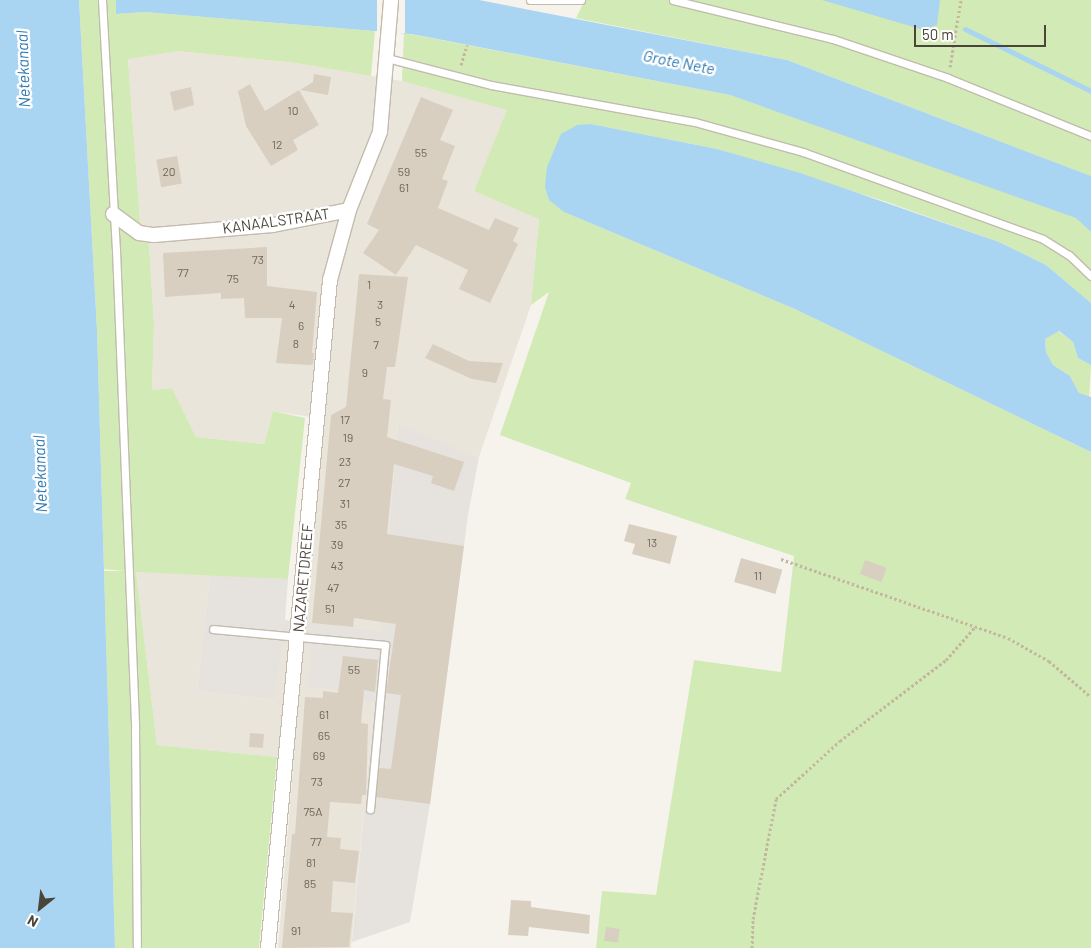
<!DOCTYPE html>
<html>
<head>
<meta charset="utf-8">
<style>
	body { margin:0 }
	#map { position:relative; width:1091px; height:948px; overflow:hidden; background:#f6f3ec; font-family:Barlow,sans-serif }
	div>[style] { position:absolute }
	.residential>* { inset:0; background:#eae5da }
	.industrial>* { inset:0; background:#e6e2dd }
	.green>* { inset:0; background:#d2eab5 }
	.water>* { inset:0; background:#a9d4f2 }
	.pier>* { inset:0; background:#f6f3ec; transform-origin:0 0 }
	.stream>* { height:5px; margin:-2.5px; padding:0 2.5px; transform-origin:2.5px; border-radius:2.5px; background:#a9d4f2 }
	.building>* { inset:0; background:#d8cfc1; transform-origin:0 0 }
	.path>* { height:3px; margin-top:-1.5px; transform-origin:0; background:repeating-linear-gradient(90deg,#c4b79f 0 2.5px,transparent 0 5px) }
	.roads { filter:drop-shadow(1px 0 #c2bbae) drop-shadow(-1px 0 #c2bbae) drop-shadow(0 1px #c2bbae) drop-shadow(0 -1px #c2bbae) }
	.lane>* { height:7px; margin:-3.5px; padding:0 3.5px; transform-origin:3.5px; border-radius:3.5px; background:#fff }
	.street>* { height:14px; margin:-7px; padding:0 7px; transform-origin:7px; border-radius:7px; background:#fff }
	span { translate:-50% -50%; white-space:nowrap; text-align:center; line-height:1.15; -webkit-text-stroke:5px #fff; paint-order:stroke }
	.number-label { font-size:12px; color:#6e675b }
	.number-label span { -webkit-text-stroke-width:0 }
	.street-label { font-size:15px; color:#4b4439 }
	.water-label { font-size:16px; color:#2e7ab2; font-style:italic }
	.north { position:absolute; left:15px; top:883px; width:50px; height:50px; -webkit-text-stroke:4px #fff; paint-order:stroke; rotate:209deg; font-size:14px; font-weight:700; line-height:20px; text-align:center; color:#4b4439 }
	.north::after { content:''; display:block; margin:auto; width:18px; height:22px; background:#4b4439; clip-path:polygon(50% 0,100% 100%,50% 72%,0 100%) }
	.scale { position:absolute; left:914px; top:25px; width:132px; height:22px; box-sizing:border-box; border:2px solid #4b4439; border-top:0; padding-left:6px; font-size:15px; line-height:18px; white-space:nowrap; color:#4b4439; -webkit-text-stroke:4px #fff; paint-order:stroke }
</style>
</head>
<body>
<div id="map">
	<div class="residential">
		<i style="clip-path:polygon(178px 51px,296px 63px,402px 81px,508px 110px,474px 191px,539px 218px,531px 305px,479px 457px,398px 425px,380px 631px,306px 623px,323px 419px,273px 411px,264px 444px,196px 437px,172px 388px,152px 390px,154px 324px,149px 245px,140px 221px,128px 58px)"></i>
		<i style="clip-path:polygon(136px 572px,210px 574px,197px 691px,275px 700px,281px 644px,311px 646px,337px 689px,337px 698px,374px 701px,351px 948px,278px 948px,295px 744px,277px 757px,157px 745px)"></i>
	</div>
	<div class="industrial">
		<i style="clip-path:polygon(398px 424px,479px 457px,468px 515px,430px 804px,410px 922px,352px 942px,374px 702px,337px 698px,337px 689px,307px 687px,311px 647px,282px 644px,275px 700px,197px 691px,210px 574px,288px 579px,285px 620px,380px 631px)"></i>
	</div>
	<div class="green">
		<i style="clip-path:polygon(79px 0,116px 0,116px 14px,145px 12px,375px 31px,371px 76px,296px 63px,178px 51px,128px 59px,140px 221px,149px 245px,154px 324px,152px 390px,172px 388px,196px 437px,264px 444px,273px 411px,305px 418px,288px 579px,136px 572px,157px 745px,277px 757px,259px 948px,115px 948px,104px 571px,126px 571px,104px 569px,97px 331px)"></i>
		<i style="clip-path:polygon(585px 0,1091px 0,1091px 176px,787px 60px,576px 18px)"></i>
		<i style="clip-path:polygon(404px 33px,730px 95px,1077px 218px,1091px 232px,1091px 303px,1046px 265px,999px 242px,884px 201px,717px 149px,591px 124px,564px 212px,795px 309px,1091px 452px,1091px 948px,596px 948px,602px 891px,656px 895px,694px 660px,781px 672px,794px 556px,625px 499px,631px 483px,500px 435px,549px 292px,531px 305px,539px 219px,474px 191px,507px 110px,402px 81px)"></i>
		<i style="clip-path:polygon(1058px 331px,1073px 342px,1078px 358px,1091px 365px,1089px 399px,1079px 393px,1070px 376px,1053px 365px,1046px 352px,1045px 339px)"></i>
	</div>
	<div class="water">
		<i style="clip-path:polygon(0 0,79px 0,97px 331px,115px 948px,0 948px)"></i>
		<i style="clip-path:polygon(116px 0,479px 0,787px 60px,1091px 176px,1091px 232px,1076px 218px,730px 95px,411px 34px,145px 12px,116px 14px)"></i>
		<i style="clip-path:polygon(822px 0,940px 0,937px 25px,924px 30px)"></i>
		<i style="clip-path:polygon(591px 124px,717px 149px,800px 173px,999px 242px,1046px 265px,1091px 303px,1091px 365px,1078px 358px,1073px 342px,1059px 331px,1045px 339px,1046px 352px,1053px 365px,1070px 376px,1079px 393px,1091px 397px,1091px 452px,795px 309px,564px 212px,549px 200px,545px 187px,547px 167px,561px 134px,577px 125px)"></i>
	</div>
	<div class="pier">
		<i style="left:377px;top:0;width:28px;height:33px"></i>
	</div>
	<div class="stream">
		<i style="left:965px;top:29px;width:140px;rotate:26.2deg"></i>
	</div>
	<div class="building">
		<i style="clip-path:polygon(314px 74px,331px 77px,328px 95px,300px 90px,313px 82px)"></i>
		<i style="clip-path:polygon(250px 84px,265px 111px,299px 90px,319px 125px,293px 140px,298px 150px,271px 166px,246px 126px,238px 91px)"></i>
		<i style="clip-path:polygon(191px 87px,194px 105px,174px 111px,170px 92px)"></i>
		<i style="clip-path:polygon(421px 97px,453px 110px,440px 140px,455px 146px,442px 179px,448px 181px,438px 208px,489px 230px,495px 218px,519px 228px,513px 241px,518px 244px,490px 303px,459px 289px,468px 270px,416px 245px,396px 275px,363px 253px,379px 230px,367px 224px)"></i>
		<i style="left:177px;top:156px;width:28px;height:21px;rotate:80deg"></i>
		<i style="clip-path:polygon(267px 247px,267px 286px,317px 292px,312px 353px,314px 353px,313px 364px,310px 365px,276px 363px,282px 318px,245px 318px,244px 298px,221px 299px,221px 293px,165px 297px,163px 253px)"></i>
		<i style="clip-path:polygon(359px 274px,408px 277px,395px 367px,387px 367px,383px 399px,391px 400px,387px 437px,464px 462px,454px 491px,431px 483px,433px 476px,394px 464px,389px 513px,387px 534px,464px 546px,430px 804px,376px 797px,379px 768px,391px 769px,401px 695px,386px 693px,396px 624px,354px 618px,353px 627px,312px 623px,331px 415px,346px 407px)"></i>
		<i style="clip-path:polygon(433px 344px,469px 361px,503px 363px,496px 383px,472px 379px,425px 358px)"></i>
		<i style="clip-path:polygon(629px 524px,677px 536px,670px 564px,632px 554px,635px 544px,624px 541px)"></i>
		<i style="left:741px;top:558px;width:43px;height:25px;rotate:16deg"></i>
		<i style="left:865px;top:560px;width:23px;height:15px;rotate:20deg"></i>
		<i style="clip-path:polygon(343px 656px,378px 660px,375px 692px,364px 690px,361px 723px,368px 724px,366px 795px,362px 795px,361px 804px,330px 802px,327px 837px,341px 838px,340px 849px,359px 851px,355px 883px,333px 881px,331px 912px,353px 913px,349px 947px,282px 948px,292px 834px,295px 834px,305px 697px,323px 698px,323px 691px,338px 693px)"></i>
		<i style="left:250px;top:733px;width:14px;height:14px;rotate:4deg"></i>
		<i style="clip-path:polygon(511px 900px,531px 901px,531px 907px,590px 915px,589px 934px,529px 927px,528px 936px,508px 935px)"></i>
		<i style="left:606px;top:927px;width:14px;height:14px;rotate:8deg"></i>
	</div>
	<div class="path">
		<i style="left:461px;top:65px;width:21px;rotate:-73deg"></i>
		<i style="left:950px;top:67px;width:68px;rotate:-80.7deg"></i>
		<i style="left:781px;top:559px;width:240px;rotate:19.2deg"></i>
		<i style="left:1008px;top:638px;width:47px;rotate:29.3deg"></i>
		<i style="left:1049px;top:661px;width:55px;rotate:40.6deg"></i>
		<i style="left:752px;top:948px;width:29px;rotate:-88deg"></i>
		<i style="left:753px;top:919px;width:122px;rotate:-79.1deg"></i>
		<i style="left:776px;top:799px;width:86px;rotate:-42.2deg"></i>
		<i style="left:840px;top:741px;width:133px;rotate:-37.4deg"></i>
		<i style="left:946px;top:660px;width:44px;rotate:-48.7deg"></i>
	</div>
	<div class="roads">
		<div class="lane">
			<i style="left:102px;top:0;width:250px;rotate:86.8deg"></i>
			<i style="left:116px;top:250px;width:479px;rotate:87.7deg"></i>
			<i style="left:135px;top:729px;width:219px;rotate:89.5deg"></i>
			<i style="left:530px;top:0;width:51px"></i>
			<i style="left:673px;top:0;width:165px;rotate:13.7deg"></i>
			<i style="left:833px;top:39px;width:121px;rotate:18.7deg"></i>
			<i style="left:948px;top:78px;width:154px;rotate:22.1deg"></i>
			<i style="left:387px;top:58px;width:107px;rotate:14.6deg"></i>
			<i style="left:491px;top:85px;width:207px;rotate:10.3deg"></i>
			<i style="left:695px;top:122px;width:112px;rotate:15.5deg"></i>
			<i style="left:803px;top:152px;width:255px;rotate:19.9deg"></i>
			<i style="left:1043px;top:239px;width:31px;rotate:32deg"></i>
			<i style="left:1069px;top:255px;width:30px;rotate:44deg"></i>
			<i style="left:213px;top:629px;width:173px;rotate:5.3deg"></i>
			<i style="left:385px;top:645px;width:165px;rotate:95.2deg"></i>
		</div>
		<div class="street">
			<i style="left:113px;top:214px;width:32px;rotate:36deg"></i>
			<i style="left:139px;top:233px;width:15px;rotate:8deg"></i>
			<i style="left:154px;top:235px;width:119px;rotate:-4.8deg"></i>
			<i style="left:273px;top:225px;width:77px;rotate:-11.2deg"></i>
			<i style="left:268px;top:948px;width:671px;rotate:-84.7deg"></i>
			<i style="left:330px;top:280px;width:73px;rotate:-74.8deg"></i>
			<i style="left:349px;top:210px;width:84px;rotate:-68.3deg"></i>
			<i style="left:380px;top:132px;width:132px;rotate:-85.2deg"></i>
		</div>
	</div>
	<div class="number-label">
		<span style="left:293px;top:111px">10</span>
		<span style="left:277px;top:145px">12</span>
		<span style="left:421px;top:153px">55</span>
		<span style="left:169px;top:172px">20</span>
		<span style="left:404px;top:172px">59</span>
		<span style="left:404px;top:188px">61</span>
		<span style="left:258px;top:260px">73</span>
		<span style="left:183px;top:273px">77</span>
		<span style="left:233px;top:279px">75</span>
		<span style="left:369px;top:285px">1</span>
		<span style="left:292px;top:305px">4</span>
		<span style="left:380px;top:305px">3</span>
		<span style="left:378px;top:322px">5</span>
		<span style="left:301px;top:326px">6</span>
		<span style="left:296px;top:344px">8</span>
		<span style="left:376px;top:345px">7</span>
		<span style="left:365px;top:373px">9</span>
		<span style="left:345px;top:420px">17</span>
		<span style="left:348px;top:438px">19</span>
		<span style="left:345px;top:462px">23</span>
		<span style="left:344px;top:483px">27</span>
		<span style="left:345px;top:504px">31</span>
		<span style="left:341px;top:525px">35</span>
		<span style="left:652px;top:543px">13</span>
		<span style="left:337px;top:545px">39</span>
		<span style="left:337px;top:566px">43</span>
		<span style="left:758px;top:576px">11</span>
		<span style="left:333px;top:588px">47</span>
		<span style="left:330px;top:609px">51</span>
		<span style="left:354px;top:670px">55</span>
		<span style="left:324px;top:715px">61</span>
		<span style="left:324px;top:736px">65</span>
		<span style="left:319px;top:756px">69</span>
		<span style="left:317px;top:782px">73</span>
		<span style="left:313px;top:812px">75A</span>
		<span style="left:316px;top:842px">77</span>
		<span style="left:311px;top:863px">81</span>
		<span style="left:310px;top:884px">85</span>
		<span style="left:296px;top:931px">91</span>
	</div>
	<div class="street-label">
		<span style="left:276px;top:221px;rotate:-8deg">KANAALSTRAAT</span>
		<span style="left:303px;top:578px;rotate:-85deg">NAZARETDREEF</span>
	</div>
	<div class="water-label">
		<span style="left:679px;top:62px;rotate:11deg">Grote Nete</span>
		<span style="left:23px;top:69px;rotate:-92deg">Netekanaal</span>
		<span style="left:40px;top:474px;rotate:-92deg">Netekanaal</span>
	</div>
	<div class="north">N</div>
	<div class="scale">50 m</div>
</div>
</body>
</html>
